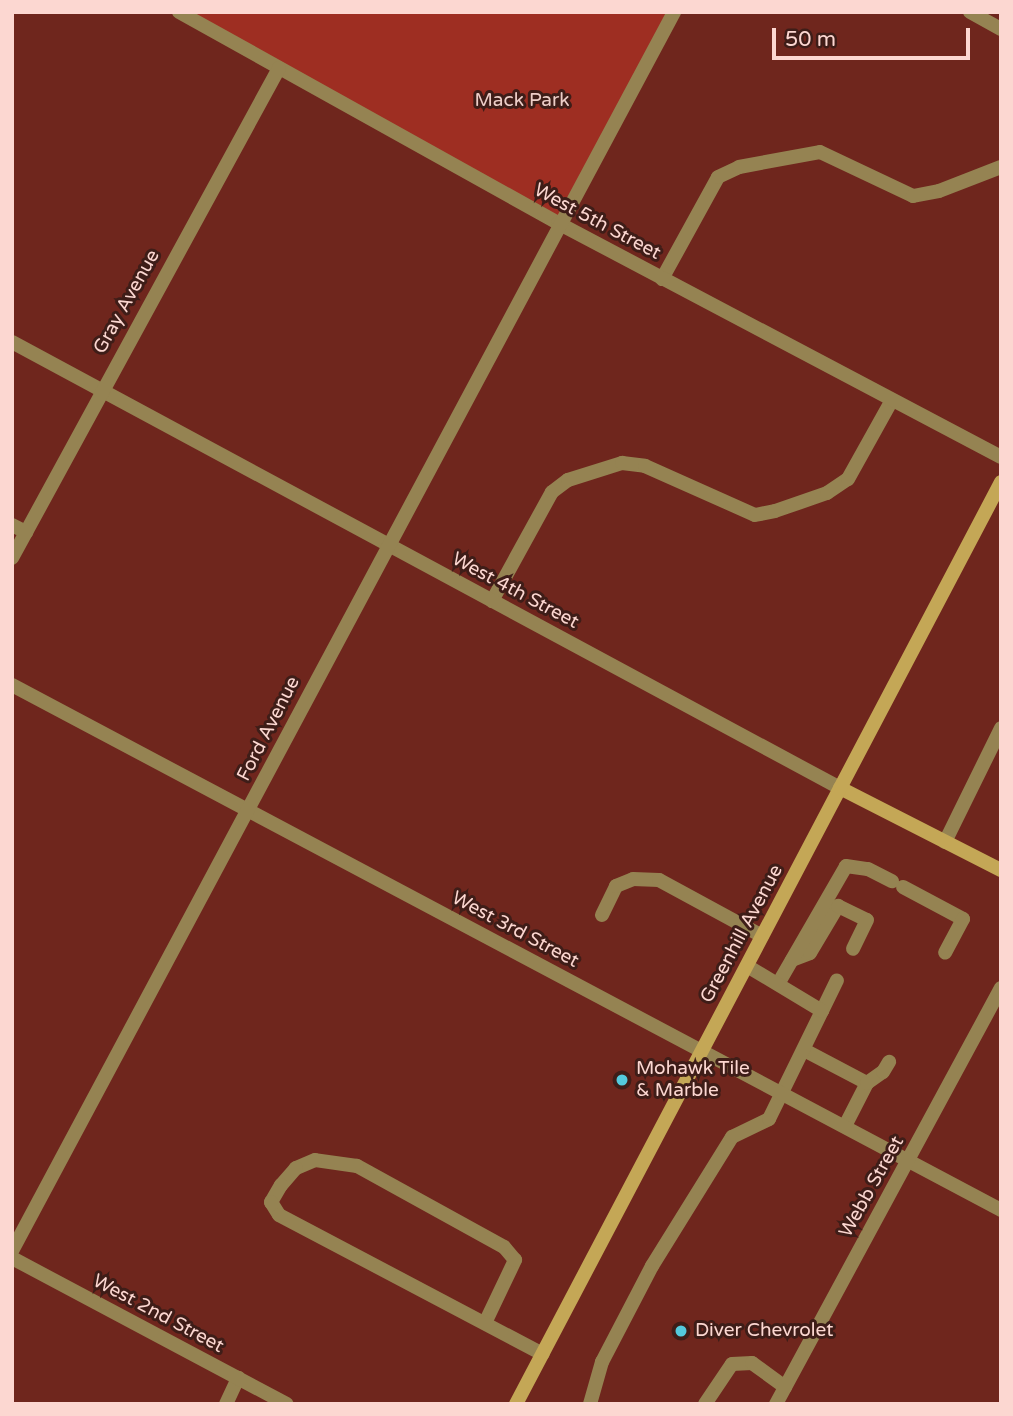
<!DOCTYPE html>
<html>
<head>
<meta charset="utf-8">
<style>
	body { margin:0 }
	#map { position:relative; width:1013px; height:1416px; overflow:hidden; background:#6f261d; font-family:"Varela Round",sans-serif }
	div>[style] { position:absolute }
	.green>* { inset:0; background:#9e2e22 }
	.lane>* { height:14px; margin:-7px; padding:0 7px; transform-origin:7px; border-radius:7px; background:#958352 }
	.street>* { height:14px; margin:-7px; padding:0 7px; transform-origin:7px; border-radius:7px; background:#958352 }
	.secondary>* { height:14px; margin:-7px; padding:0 7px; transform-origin:7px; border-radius:7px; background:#c4a756 }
	.dots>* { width:19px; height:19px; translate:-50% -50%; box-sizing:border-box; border:4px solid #3e1d18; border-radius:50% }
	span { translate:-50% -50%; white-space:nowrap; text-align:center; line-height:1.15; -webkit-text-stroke:6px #3e1d18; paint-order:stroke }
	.park-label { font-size:19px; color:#eecec8 }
	.street-label { font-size:19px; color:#fcd7d1 }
	.poi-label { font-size:19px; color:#fcd7d1 }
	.left { translate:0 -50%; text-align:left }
	.frame { position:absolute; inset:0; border:14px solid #fcd7d1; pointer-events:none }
	.scale { position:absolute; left:772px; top:28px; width:198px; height:32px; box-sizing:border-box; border:4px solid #fcd7d1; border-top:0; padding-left:9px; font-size:21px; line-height:24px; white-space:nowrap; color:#fcd7d1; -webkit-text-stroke:5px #3e1d18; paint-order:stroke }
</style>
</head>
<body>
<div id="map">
	<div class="green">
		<i style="clip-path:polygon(179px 12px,674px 12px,558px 223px)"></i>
	</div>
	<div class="lane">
		<i style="left:662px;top:279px;width:116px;rotate:-61.2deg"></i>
		<i style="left:718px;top:177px;width:23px;rotate:-25deg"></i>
		<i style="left:739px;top:167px;width:82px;rotate:-10.5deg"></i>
		<i style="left:820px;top:152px;width:103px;rotate:25.3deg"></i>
		<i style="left:913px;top:196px;width:26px;rotate:-11deg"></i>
		<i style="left:939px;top:191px;width:66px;rotate:-21.2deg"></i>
		<i style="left:12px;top:525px;width:16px;rotate:27deg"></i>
		<i style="left:492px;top:601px;width:124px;rotate:-61.2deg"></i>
		<i style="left:552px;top:492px;width:20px;rotate:-37deg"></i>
		<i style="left:568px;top:480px;width:57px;rotate:-17.5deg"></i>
		<i style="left:622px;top:463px;width:23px;rotate:7deg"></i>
		<i style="left:645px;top:466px;width:120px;rotate:24deg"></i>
		<i style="left:755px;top:515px;width:20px;rotate:-11deg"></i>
		<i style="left:775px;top:511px;width:55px;rotate:-19.1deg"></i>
		<i style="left:827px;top:493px;width:25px;rotate:-34deg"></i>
		<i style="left:848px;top:479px;width:90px;rotate:-60.9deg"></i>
		<i style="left:945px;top:842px;width:127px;rotate:-63.8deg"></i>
		<i style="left:903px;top:887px;width:68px;rotate:28.1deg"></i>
		<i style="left:963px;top:919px;width:38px;rotate:118deg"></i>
		<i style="left:602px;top:915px;width:32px;rotate:-64deg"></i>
		<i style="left:616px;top:886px;width:18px;rotate:-22deg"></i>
		<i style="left:633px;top:879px;width:26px;rotate:2deg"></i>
		<i style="left:659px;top:880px;width:117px;rotate:28.5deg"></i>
		<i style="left:792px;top:960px;width:19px;rotate:-21deg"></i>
		<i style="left:810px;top:953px;width:55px;rotate:-59.2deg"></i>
		<i style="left:838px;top:906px;width:32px;rotate:26deg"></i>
		<i style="left:867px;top:920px;width:32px;rotate:116deg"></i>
		<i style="left:778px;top:984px;width:136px;rotate:-60deg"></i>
		<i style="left:846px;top:866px;width:22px;rotate:8deg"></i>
		<i style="left:868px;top:869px;width:27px;rotate:27deg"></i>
		<i style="left:822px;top:1011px;width:34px;rotate:-64deg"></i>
		<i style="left:806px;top:1051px;width:69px;rotate:27.7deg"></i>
		<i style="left:867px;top:1083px;width:48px;rotate:117.1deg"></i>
		<i style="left:867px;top:1083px;width:19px;rotate:-35deg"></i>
		<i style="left:883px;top:1072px;width:12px;rotate:-59deg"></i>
		<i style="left:485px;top:1323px;width:70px;rotate:-64.5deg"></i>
		<i style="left:515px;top:1260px;width:17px;rotate:-130deg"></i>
		<i style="left:504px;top:1247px;width:168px;rotate:-151.1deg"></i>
		<i style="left:357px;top:1166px;width:42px;rotate:-171.9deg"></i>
		<i style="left:315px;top:1160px;width:21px;rotate:157deg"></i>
		<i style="left:296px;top:1168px;width:23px;rotate:131deg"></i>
		<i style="left:281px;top:1185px;width:20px;rotate:120deg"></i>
		<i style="left:271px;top:1202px;width:15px;rotate:58deg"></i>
		<i style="left:279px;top:1215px;width:298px;rotate:27.8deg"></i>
		<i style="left:226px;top:1404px;width:29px;rotate:-65deg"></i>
		<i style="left:590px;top:1404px;width:44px;rotate:-74.1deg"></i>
		<i style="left:602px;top:1362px;width:108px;rotate:-62.5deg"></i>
		<i style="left:652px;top:1266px;width:152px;rotate:-58.2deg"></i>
		<i style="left:732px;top:1137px;width:41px;rotate:-25.9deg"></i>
		<i style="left:769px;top:1119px;width:120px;rotate:-63.9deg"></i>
		<i style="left:822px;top:1011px;width:87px;rotate:-149deg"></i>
		<i style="left:705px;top:1404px;width:48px;rotate:-56deg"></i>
		<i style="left:732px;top:1364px;width:20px;rotate:-3deg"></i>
		<i style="left:752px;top:1363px;width:41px;rotate:36deg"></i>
	</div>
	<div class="street">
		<i style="left:179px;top:12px;width:434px;rotate:29.1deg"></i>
		<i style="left:558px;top:223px;width:501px;rotate:27.84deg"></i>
		<i style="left:970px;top:12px;width:35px;rotate:29deg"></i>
		<i style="left:12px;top:342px;width:940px;rotate:28.31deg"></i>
		<i style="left:12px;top:558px;width:558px;rotate:-61.41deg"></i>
		<i style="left:12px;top:685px;width:1120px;rotate:27.96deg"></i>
		<i style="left:12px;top:1251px;width:1405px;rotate:-61.88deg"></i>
		<i style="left:12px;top:1258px;width:311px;rotate:28deg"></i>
		<i style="left:776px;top:1404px;width:473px;rotate:-61.6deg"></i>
	</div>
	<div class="secondary">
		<i style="left:840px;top:788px;width:181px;rotate:27deg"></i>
		<i style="left:516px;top:1404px;width:1042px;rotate:-62.25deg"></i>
	</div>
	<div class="dots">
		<i style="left:622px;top:1080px;background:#54cadd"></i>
		<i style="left:681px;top:1331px;background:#54cadd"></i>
	</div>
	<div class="park-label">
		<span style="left:522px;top:101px">Mack Park</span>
	</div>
	<div class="street-label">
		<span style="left:597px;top:222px;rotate:28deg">West 5th Street</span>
		<span style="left:127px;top:302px;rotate:-61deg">Gray Avenue</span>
		<span style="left:515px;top:591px;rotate:28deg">West 4th Street</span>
		<span style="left:269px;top:729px;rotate:-63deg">Ford Avenue</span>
		<span style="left:515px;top:930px;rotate:28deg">West 3rd Street</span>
		<span style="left:742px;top:934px;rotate:-62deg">Greenhill Avenue</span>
		<span style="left:872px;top:1187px;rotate:-61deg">Webb Street</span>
		<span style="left:158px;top:1314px;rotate:28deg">West 2nd Street</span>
	</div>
	<div class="poi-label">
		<span class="left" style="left:636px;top:1080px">Mohawk Tile<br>&amp; Marble</span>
		<span class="left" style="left:695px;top:1331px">Diver Chevrolet</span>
	</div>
	<div class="frame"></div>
	<div class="scale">50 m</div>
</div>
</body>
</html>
